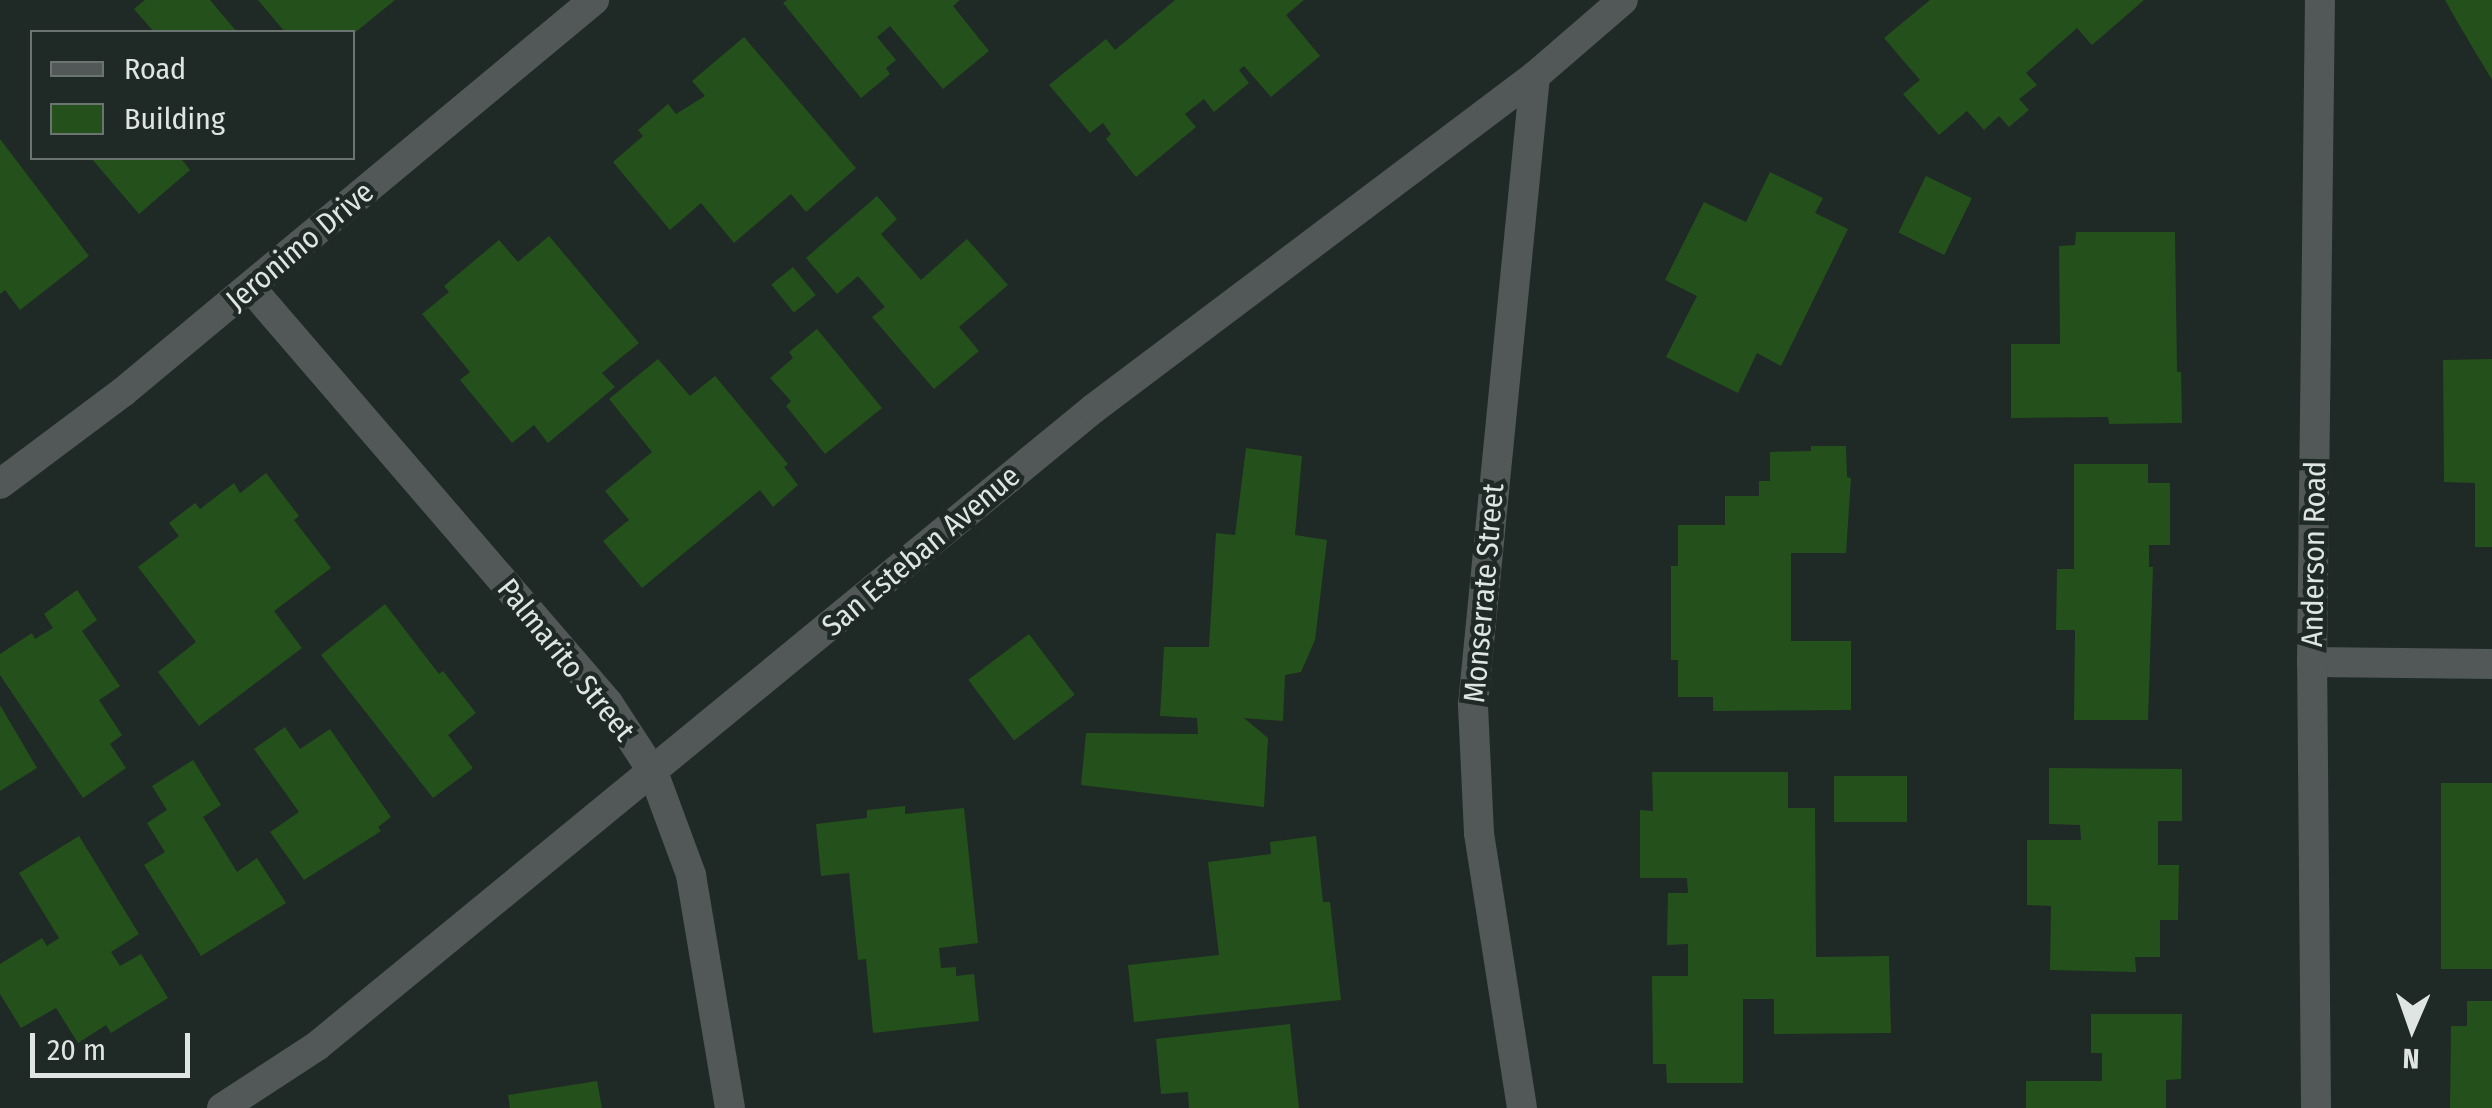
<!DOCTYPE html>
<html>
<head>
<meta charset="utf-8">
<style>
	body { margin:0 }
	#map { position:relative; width:2492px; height:1108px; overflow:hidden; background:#1f2926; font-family:"Fira Sans Condensed",sans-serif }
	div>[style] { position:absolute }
	.building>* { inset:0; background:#24511b; transform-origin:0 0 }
	.street>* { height:30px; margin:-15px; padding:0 15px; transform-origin:15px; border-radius:15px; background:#525758 }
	span { translate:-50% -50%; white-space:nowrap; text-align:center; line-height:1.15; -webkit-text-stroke:9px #1f2926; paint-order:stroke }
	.street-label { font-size:30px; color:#dfe5e3 }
	.legend { position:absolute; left:30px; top:30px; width:325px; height:130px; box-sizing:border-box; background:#1f2926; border:2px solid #6c7472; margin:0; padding:12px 18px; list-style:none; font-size:30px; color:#dfe5e3 }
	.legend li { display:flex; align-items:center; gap:20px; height:50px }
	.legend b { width:50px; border:2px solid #6c7472 }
	.north { position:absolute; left:2362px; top:978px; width:100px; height:100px; -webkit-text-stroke:8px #1f2926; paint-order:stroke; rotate:182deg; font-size:28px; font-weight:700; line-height:40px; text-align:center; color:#dfe5e3 }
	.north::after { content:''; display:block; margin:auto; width:35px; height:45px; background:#dfe5e3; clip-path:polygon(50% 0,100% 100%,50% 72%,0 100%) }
	.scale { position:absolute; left:30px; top:1033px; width:160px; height:45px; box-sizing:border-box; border:5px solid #dfe5e3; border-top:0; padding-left:12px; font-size:30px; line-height:35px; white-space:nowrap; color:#dfe5e3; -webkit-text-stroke:8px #1f2926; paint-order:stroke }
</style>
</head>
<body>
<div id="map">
	<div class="building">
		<i style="clip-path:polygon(145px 0,210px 0,237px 32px,154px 32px,134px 9px)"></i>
		<i style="clip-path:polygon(258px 0,395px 0,352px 35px,285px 32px)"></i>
		<i style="clip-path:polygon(787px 0,960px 0,953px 6px,989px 51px,943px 89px,890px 26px,877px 37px,896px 60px,886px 68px,890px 74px,861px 98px,783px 3px)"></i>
		<i style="clip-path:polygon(1175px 0,1304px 0,1286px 15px,1320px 56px,1271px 97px,1244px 66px,1239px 70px,1249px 83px,1214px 112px,1204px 99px,1185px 114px,1196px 127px,1136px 177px,1106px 139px,1111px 134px,1103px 123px,1090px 133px,1049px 85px,1106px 39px,1115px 50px)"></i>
		<i style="clip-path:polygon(1930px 0,2144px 0,2092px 45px,2077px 28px,2026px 73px,2037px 85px,2019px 99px,2029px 110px,2009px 127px,1999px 116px,1984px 130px,1967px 111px,1939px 135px,1903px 94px,1920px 80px,1884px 38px)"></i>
		<i style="clip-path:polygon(2445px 0,2492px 0,2492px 80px,2458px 23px)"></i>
		<i style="clip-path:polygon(744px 37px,856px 168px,806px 212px,791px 194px,734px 243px,701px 203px,670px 230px,613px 162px,643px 136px,638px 130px,668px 104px,676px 114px,705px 96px,692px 81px)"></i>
		<i style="clip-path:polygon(0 139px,89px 256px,20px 310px,5px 290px,0 294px)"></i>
		<i style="clip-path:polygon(91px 158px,185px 158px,182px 160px,190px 170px,139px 214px)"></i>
		<i style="clip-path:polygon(1770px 172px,1823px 198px,1815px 213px,1848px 229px,1781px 366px,1757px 353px,1738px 393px,1666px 357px,1697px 296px,1665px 280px,1704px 202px,1746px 222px)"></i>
		<i style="left:1926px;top:176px;width:51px;height:63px;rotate:26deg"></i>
		<i style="clip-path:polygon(877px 196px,897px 219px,881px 234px,921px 280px,967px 239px,1008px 285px,959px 327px,979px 351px,934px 389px,872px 317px,885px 307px,858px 276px,837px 294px,806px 258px)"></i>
		<i style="clip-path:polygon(2076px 232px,2175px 232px,2177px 372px,2181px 372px,2182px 423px,2109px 424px,2108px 417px,2011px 418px,2011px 344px,2060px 344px,2059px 246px,2075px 245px)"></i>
		<i style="clip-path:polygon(549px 236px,639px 343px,602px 373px,615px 387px,548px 443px,534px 425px,512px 443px,460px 380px,470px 372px,422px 314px,449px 292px,444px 286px,499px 240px,518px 262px)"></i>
		<i style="left:793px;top:267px;width:36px;height:28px;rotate:51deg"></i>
		<i style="clip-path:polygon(817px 329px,882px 408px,825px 454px,786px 406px,791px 401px,770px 378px,793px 358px,789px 352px)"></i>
		<i style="clip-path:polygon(658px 359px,690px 396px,715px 376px,788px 464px,784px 467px,798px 485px,773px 507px,760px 490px,642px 588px,603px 541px,629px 520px,605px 491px,652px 452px,609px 399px)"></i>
		<i style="clip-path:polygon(2492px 359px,2492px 547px,2475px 547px,2475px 483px,2444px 482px,2443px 360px)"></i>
		<i style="clip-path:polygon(1811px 446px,1846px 446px,1847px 477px,1851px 478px,1846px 553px,1791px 553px,1791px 641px,1851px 641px,1851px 710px,1713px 711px,1713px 697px,1678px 697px,1678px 660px,1671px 660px,1671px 566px,1678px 566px,1678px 525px,1725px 525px,1725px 496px,1759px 496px,1759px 481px,1770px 481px,1770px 452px,1811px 451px)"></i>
		<i style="clip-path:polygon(1246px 448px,1302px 456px,1295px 535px,1327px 540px,1315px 640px,1301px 672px,1285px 675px,1283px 721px,1244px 718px,1268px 738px,1264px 807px,1081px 785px,1086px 733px,1198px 734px,1197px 718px,1160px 716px,1164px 647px,1209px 647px,1216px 533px,1235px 535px)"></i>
		<i style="clip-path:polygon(2074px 464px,2148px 464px,2148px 483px,2170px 483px,2170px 545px,2149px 545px,2149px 567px,2153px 567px,2148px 720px,2074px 720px,2075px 630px,2056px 630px,2057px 569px,2074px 569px)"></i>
		<i style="clip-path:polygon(266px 473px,299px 516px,294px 520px,331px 568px,274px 611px,302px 648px,199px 726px,158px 672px,196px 642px,138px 567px,179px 536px,169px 523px,195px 503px,200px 509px,234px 483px,240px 493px)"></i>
		<i style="clip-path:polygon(77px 590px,97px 620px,82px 631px,120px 686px,99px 700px,122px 735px,110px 744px,126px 768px,83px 798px,0 675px,0 654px,32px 633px,35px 639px,53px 628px,44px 614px)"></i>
		<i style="clip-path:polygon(385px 604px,439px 674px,443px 671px,476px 713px,448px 735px,473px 768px,433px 798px,321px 655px)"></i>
		<i style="left:1029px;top:634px;width:76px;height:76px;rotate:53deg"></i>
		<i style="clip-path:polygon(0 705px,37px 768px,0 791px)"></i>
		<i style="clip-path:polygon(285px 727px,300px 749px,330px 729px,391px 817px,378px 827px,381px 831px,304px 880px,270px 832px,299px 812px,254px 749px)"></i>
		<i style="clip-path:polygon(193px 760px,221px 805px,203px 817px,237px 872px,257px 858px,286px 903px,201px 956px,144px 865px,165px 852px,147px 823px,167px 810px,152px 786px)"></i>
		<i style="clip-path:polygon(2049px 768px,2182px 769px,2182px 821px,2158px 821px,2158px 865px,2179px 865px,2178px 920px,2160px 920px,2160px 957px,2135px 957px,2136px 972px,2050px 970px,2051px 906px,2027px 905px,2027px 840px,2081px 840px,2080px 825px,2049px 824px)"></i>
		<i style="clip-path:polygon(1652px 772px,1788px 772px,1788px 808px,1815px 808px,1816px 957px,1889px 956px,1891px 1033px,1774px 1034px,1774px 999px,1743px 999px,1743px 1083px,1667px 1083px,1666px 1064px,1653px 1064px,1652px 976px,1688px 976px,1688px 944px,1667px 945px,1668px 893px,1688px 893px,1687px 878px,1640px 878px,1640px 810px,1653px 811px)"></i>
		<i style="left:1907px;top:776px;width:46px;height:73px;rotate:90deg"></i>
		<i style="left:2492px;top:783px;width:186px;height:51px;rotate:90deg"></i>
		<i style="clip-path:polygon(905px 806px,905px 814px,964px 808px,978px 943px,939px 948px,941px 968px,956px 967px,956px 976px,974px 974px,979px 1021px,873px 1033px,866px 959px,858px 960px,849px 873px,821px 876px,816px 824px,867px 818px,867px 810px)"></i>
		<i style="clip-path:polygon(79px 836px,139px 934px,111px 952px,120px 966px,141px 954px,168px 998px,111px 1033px,106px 1025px,78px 1043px,56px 1008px,21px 1028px,0 994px,0 964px,42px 938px,47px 946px,59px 938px,19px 873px)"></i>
		<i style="clip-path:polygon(1316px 836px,1323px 902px,1330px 902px,1341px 1000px,1134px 1022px,1128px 965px,1219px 955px,1208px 862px,1271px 854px,1270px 842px)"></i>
		<i style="clip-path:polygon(2467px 1001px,2492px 1001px,2492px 1108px,2450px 1108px,2451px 1026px,2467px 1026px)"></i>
		<i style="clip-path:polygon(2091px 1014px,2182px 1014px,2181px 1079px,2166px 1080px,2166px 1108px,2026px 1108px,2026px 1081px,2102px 1081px,2102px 1053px,2091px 1053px)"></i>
		<i style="clip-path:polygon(1290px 1024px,1299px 1108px,1189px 1108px,1188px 1092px,1161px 1094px,1156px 1039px)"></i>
		<i style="clip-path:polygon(597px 1081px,602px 1108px,510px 1108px,508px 1095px)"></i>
	</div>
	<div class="street">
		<i style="left:250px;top:287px;width:549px;rotate:49.29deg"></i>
		<i style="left:608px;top:703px;width:82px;rotate:56.9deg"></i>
		<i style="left:653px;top:772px;width:110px;rotate:69.7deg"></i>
		<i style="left:691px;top:875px;width:236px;rotate:80.5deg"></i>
		<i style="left:0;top:484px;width:154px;rotate:-36.8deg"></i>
		<i style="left:123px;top:392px;width:613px;rotate:-39.77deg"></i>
		<i style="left:2312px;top:662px;width:180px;rotate:0.6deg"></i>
		<i style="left:222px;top:1108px;width:113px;rotate:-33.1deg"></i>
		<i style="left:317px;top:1046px;width:1004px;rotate:-39.38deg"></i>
		<i style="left:1093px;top:409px;width:553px;rotate:-36.99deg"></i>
		<i style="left:1535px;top:76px;width:116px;rotate:-40.8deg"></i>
		<i style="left:1522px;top:1108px;width:278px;rotate:-98.9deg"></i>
		<i style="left:1479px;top:833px;width:129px;rotate:-92.7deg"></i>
		<i style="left:1473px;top:704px;width:631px;rotate:-84.36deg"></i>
		<i style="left:2316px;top:1108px;width:446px;rotate:-90.5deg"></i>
		<i style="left:2312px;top:662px;width:662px;rotate:-89.31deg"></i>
	</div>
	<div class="street-label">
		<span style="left:300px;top:246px;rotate:-40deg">Jeronimo Drive</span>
		<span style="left:921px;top:551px;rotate:-40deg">San Esteban Avenue</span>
		<span style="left:2314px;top:554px;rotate:-89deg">Anderson Road</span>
		<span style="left:1484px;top:593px;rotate:-85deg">Monserrate Street</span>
		<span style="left:566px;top:660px;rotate:51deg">Palmarito Street</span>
	</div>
	<ul class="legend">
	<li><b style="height:12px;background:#525758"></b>Road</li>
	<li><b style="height:28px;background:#24511b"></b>Building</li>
	</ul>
	<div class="north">N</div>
	<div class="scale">20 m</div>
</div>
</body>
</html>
